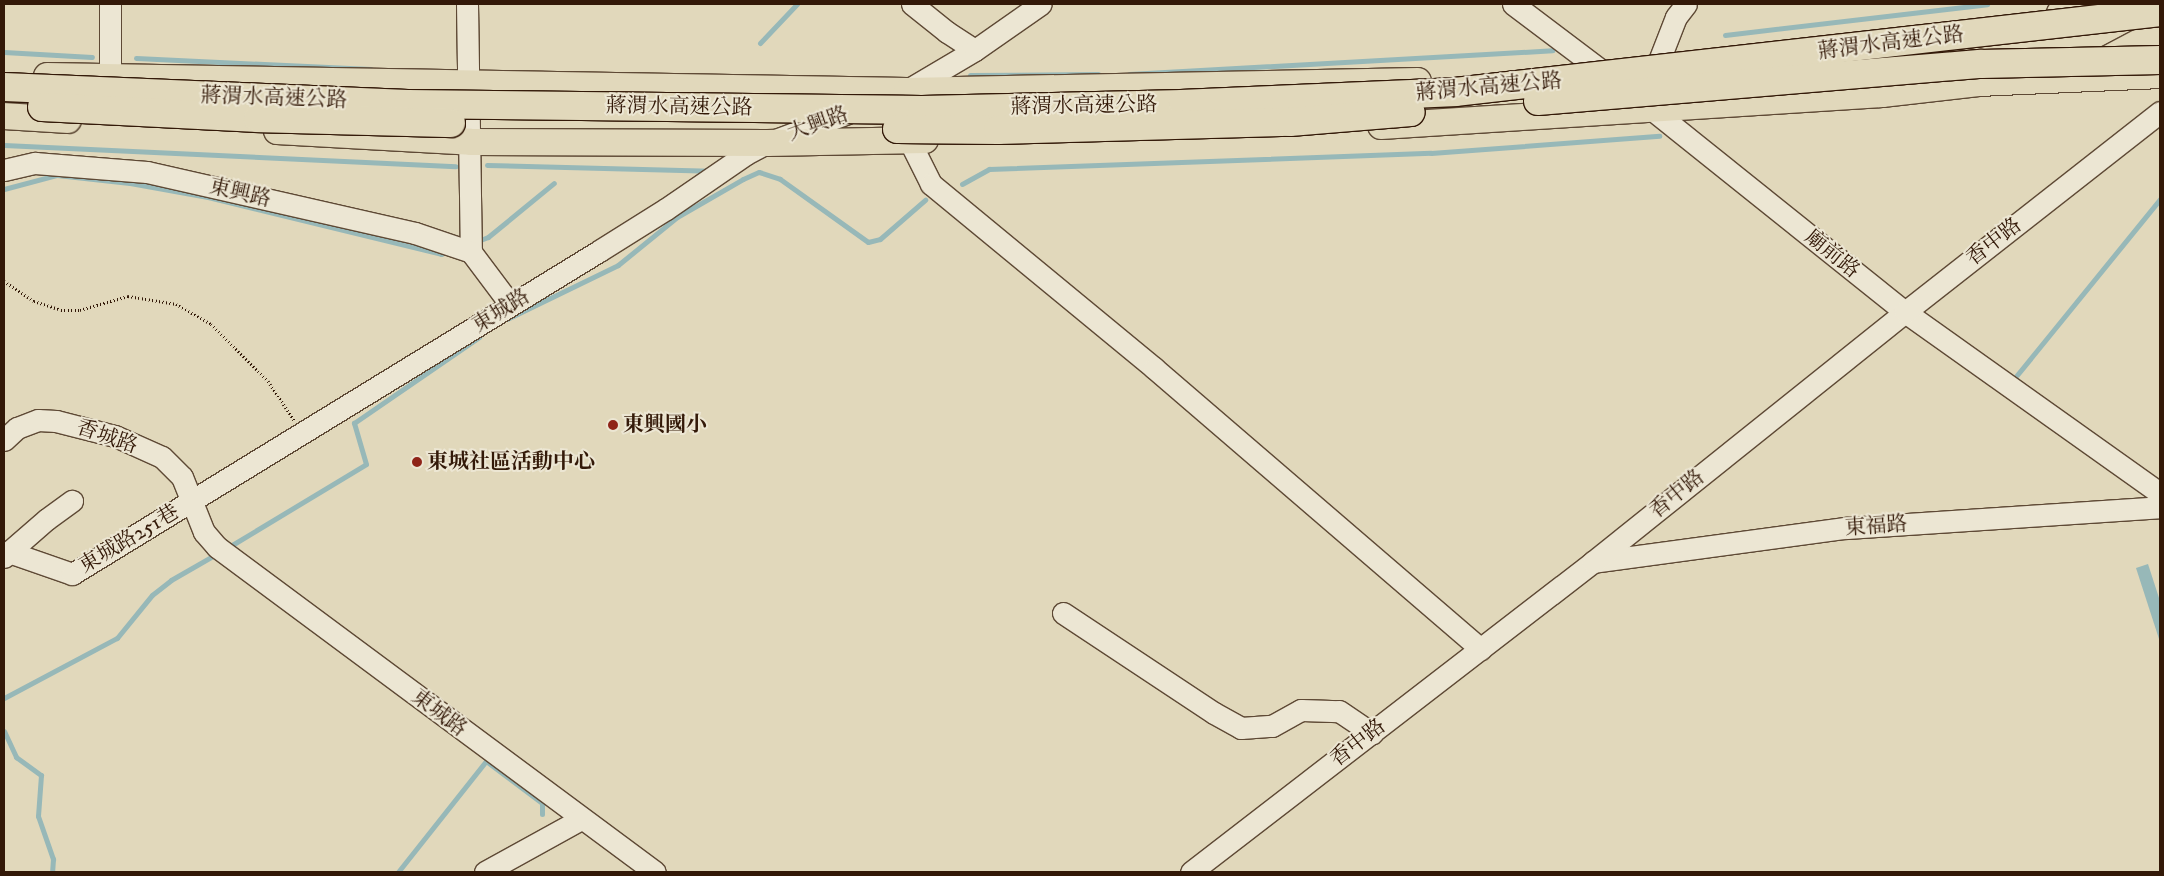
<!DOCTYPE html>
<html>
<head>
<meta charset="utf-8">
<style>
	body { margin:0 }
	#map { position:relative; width:2164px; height:876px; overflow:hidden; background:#e1d8bb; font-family:"IM FELL DW Pica","Noto Serif TC",serif }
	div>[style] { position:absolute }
	.water>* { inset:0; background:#97b8b8 }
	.stream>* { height:5px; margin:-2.5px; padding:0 2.5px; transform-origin:2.5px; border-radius:2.5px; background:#97b8b8 }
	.path>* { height:3px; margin-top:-1.5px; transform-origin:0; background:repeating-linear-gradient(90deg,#331908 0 1px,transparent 0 3.5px) }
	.roads { filter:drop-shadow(1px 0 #5e4935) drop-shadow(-1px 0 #5e4935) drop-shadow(0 1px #5e4935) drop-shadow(0 -1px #5e4935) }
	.minor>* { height:21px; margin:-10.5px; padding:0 10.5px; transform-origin:10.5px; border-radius:10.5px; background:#ece6d3 }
	.major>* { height:26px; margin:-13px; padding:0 13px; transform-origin:13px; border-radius:13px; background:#e1d8bb }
	.bridges { filter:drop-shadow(1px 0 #331908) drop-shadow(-1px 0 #331908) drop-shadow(0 1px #331908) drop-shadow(0 -1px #331908) }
	.highway-bridge>* { height:28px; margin:-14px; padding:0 14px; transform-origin:14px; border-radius:14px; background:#e1d8bb }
	.dots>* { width:14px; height:14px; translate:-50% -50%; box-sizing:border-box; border:2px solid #ece6d3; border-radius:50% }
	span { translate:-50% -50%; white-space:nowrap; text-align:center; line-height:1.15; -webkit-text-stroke:4px #ece6d3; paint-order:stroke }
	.street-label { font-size:21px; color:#331908 }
	.poi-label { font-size:21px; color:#331908; font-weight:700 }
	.left { translate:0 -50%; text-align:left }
	.frame { position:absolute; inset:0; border:5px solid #331908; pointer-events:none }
</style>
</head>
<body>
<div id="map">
	<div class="water">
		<i style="clip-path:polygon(2148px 564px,2160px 601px,2160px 642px,2136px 568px)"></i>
	</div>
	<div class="stream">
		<i style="left:1725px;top:35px;width:264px;rotate:-6.7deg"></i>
		<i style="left:760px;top:43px;width:54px;rotate:-46.5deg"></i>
		<i style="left:4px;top:52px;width:88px;rotate:3.3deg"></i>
		<i style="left:136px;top:58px;width:235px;rotate:2.7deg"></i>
		<i style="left:1129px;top:74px;width:424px;rotate:-3.2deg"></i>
		<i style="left:970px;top:75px;width:128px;rotate:-0.4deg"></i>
		<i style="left:4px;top:145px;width:452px;rotate:2.7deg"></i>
		<i style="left:487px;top:165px;width:223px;rotate:1.5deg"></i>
		<i style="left:962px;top:184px;width:31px;rotate:-29deg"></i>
		<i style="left:989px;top:169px;width:442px;rotate:-2.1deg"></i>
		<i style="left:1431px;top:153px;width:229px;rotate:-4.3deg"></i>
		<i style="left:4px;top:189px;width:55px;rotate:-14.8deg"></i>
		<i style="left:57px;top:175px;width:73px;rotate:6.3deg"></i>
		<i style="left:130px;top:183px;width:79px;rotate:10.2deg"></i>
		<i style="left:208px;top:197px;width:240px;rotate:13.7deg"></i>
		<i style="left:441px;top:254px;width:8px;rotate:-23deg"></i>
		<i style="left:475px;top:242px;width:14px;rotate:-21deg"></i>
		<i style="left:488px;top:237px;width:85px;rotate:-39.3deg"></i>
		<i style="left:507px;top:319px;width:123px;rotate:-25.9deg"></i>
		<i style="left:618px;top:265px;width:76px;rotate:-39.1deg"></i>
		<i style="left:677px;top:217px;width:76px;rotate:-29.9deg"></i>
		<i style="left:743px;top:179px;width:17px;rotate:-24deg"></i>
		<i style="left:759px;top:172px;width:22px;rotate:18deg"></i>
		<i style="left:780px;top:179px;width:108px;rotate:35.6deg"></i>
		<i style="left:868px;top:242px;width:12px;rotate:-14deg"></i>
		<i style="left:880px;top:239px;width:60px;rotate:-40.9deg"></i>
		<i style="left:2017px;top:375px;width:227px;rotate:-50.9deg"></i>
		<i style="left:227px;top:548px;width:162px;rotate:-31.1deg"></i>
		<i style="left:366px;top:464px;width:43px;rotate:-106.3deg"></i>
		<i style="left:354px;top:423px;width:152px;rotate:-34.5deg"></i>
		<i style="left:4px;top:698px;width:128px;rotate:-28deg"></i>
		<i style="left:117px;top:638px;width:55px;rotate:-50.9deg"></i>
		<i style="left:152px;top:595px;width:24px;rotate:-38deg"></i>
		<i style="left:171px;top:580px;width:54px;rotate:-29.9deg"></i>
		<i style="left:4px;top:731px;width:29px;rotate:65deg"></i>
		<i style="left:16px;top:757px;width:31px;rotate:36deg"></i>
		<i style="left:41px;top:775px;width:41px;rotate:94.2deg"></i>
		<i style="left:38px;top:816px;width:46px;rotate:70.8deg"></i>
		<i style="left:53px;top:859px;width:13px;rotate:94deg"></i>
		<i style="left:398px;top:872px;width:142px;rotate:-51.6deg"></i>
		<i style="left:486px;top:761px;width:70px;rotate:36.9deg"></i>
		<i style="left:542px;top:803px;width:11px;rotate:90deg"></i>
	</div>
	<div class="path">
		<i style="left:4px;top:281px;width:36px;rotate:34deg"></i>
		<i style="left:34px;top:301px;width:28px;rotate:18deg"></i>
		<i style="left:61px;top:310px;width:19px"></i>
		<i style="left:80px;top:310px;width:50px;rotate:-16.3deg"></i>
		<i style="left:128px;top:296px;width:49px;rotate:9.5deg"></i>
		<i style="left:176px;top:304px;width:40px;rotate:29.7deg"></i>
		<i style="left:211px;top:324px;width:81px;rotate:45deg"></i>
		<i style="left:268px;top:381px;width:47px;rotate:56.3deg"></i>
	</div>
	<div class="roads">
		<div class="minor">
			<i style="left:110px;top:4px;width:73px;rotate:90deg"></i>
			<i style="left:467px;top:4px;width:248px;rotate:89.1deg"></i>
			<i style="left:471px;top:252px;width:65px;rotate:53.1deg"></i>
			<i style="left:912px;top:4px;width:45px;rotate:38.7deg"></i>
			<i style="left:947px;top:32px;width:33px;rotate:33deg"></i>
			<i style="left:1513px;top:4px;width:126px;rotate:37deg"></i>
			<i style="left:1660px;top:58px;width:44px;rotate:-68.7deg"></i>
			<i style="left:1676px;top:17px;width:16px;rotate:-52deg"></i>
			<i style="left:904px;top:92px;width:82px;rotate:-30.6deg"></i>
			<i style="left:975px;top:50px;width:80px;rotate:-34.9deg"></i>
			<i style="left:1644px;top:103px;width:334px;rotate:38.7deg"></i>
			<i style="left:1905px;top:312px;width:313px;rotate:35.4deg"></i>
			<i style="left:909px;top:140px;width:49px;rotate:63.4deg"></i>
			<i style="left:931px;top:184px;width:289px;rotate:39.5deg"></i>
			<i style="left:1154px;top:368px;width:431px;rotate:40.7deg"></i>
			<i style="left:4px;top:170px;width:32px;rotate:-13deg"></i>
			<i style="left:35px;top:163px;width:112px;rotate:4.6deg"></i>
			<i style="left:147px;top:172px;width:275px;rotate:12.8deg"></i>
			<i style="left:415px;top:233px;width:59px;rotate:18.7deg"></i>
			<i style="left:4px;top:440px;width:18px;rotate:-43deg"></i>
			<i style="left:17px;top:428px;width:22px;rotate:-21deg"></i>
			<i style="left:38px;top:420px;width:18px;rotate:3deg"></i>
			<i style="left:56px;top:421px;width:61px;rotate:14.3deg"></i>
			<i style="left:115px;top:436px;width:51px;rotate:24.1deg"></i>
			<i style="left:162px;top:457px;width:28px;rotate:45deg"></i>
			<i style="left:182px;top:477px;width:59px;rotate:68.2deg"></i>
			<i style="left:204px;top:532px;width:20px;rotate:49deg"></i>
			<i style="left:217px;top:547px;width:545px;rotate:36.58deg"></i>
			<i style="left:9px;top:552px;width:50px;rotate:-41deg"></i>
			<i style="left:47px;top:519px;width:31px;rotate:-36deg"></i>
			<i style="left:4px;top:557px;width:7px;rotate:-45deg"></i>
			<i style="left:9px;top:552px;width:67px;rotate:19.2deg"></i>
			<i style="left:72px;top:574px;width:618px;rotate:-31.5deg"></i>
			<i style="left:599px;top:251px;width:79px;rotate:-32.1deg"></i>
			<i style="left:666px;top:209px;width:97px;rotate:-34.5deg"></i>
			<i style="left:746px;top:154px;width:24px;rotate:-28deg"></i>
			<i style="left:767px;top:143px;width:86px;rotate:-20.3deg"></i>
			<i style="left:1593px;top:562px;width:255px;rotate:-7.7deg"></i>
			<i style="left:1846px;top:528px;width:315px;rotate:-3.8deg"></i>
			<i style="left:1063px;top:613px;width:181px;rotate:33.5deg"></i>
			<i style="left:1214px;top:713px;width:31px;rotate:29deg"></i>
			<i style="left:1241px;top:728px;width:31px;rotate:-4deg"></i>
			<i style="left:1272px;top:726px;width:33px;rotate:-29deg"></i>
			<i style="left:1301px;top:710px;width:38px;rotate:2deg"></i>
			<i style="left:1339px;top:711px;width:40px;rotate:34deg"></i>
			<i style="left:485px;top:872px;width:110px;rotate:-28.9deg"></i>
			<i style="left:1191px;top:872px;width:508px;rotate:-37.64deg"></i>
			<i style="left:1593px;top:562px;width:400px;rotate:-38.7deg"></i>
			<i style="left:1905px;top:312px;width:324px;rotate:-38.1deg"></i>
		</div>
		<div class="major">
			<i style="left:2060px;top:13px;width:45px;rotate:-11.6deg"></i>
			<i style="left:2098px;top:64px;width:70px;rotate:-28deg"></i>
			<i style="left:47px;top:76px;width:860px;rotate:1deg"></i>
			<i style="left:907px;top:91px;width:511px;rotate:-1.12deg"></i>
			<i style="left:4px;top:116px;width:64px;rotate:3.6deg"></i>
			<i style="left:1381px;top:126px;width:502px;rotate:-3.65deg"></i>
			<i style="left:1882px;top:94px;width:97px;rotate:-6.5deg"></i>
			<i style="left:1978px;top:83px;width:182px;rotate:-2.5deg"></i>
			<i style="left:277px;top:131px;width:194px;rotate:3.2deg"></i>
			<i style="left:471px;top:142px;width:296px;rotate:0.2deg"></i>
			<i style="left:767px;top:143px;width:158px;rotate:-1.1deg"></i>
		</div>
	</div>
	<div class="bridges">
		<div class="highway-bridge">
			<i style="left:4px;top:87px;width:404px;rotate:2.4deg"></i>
			<i style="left:408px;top:104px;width:514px;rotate:0.67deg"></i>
			<i style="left:922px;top:110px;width:261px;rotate:-1.3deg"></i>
			<i style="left:1183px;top:104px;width:272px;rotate:-2.5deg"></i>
			<i style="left:1455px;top:92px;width:710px;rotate:-6.47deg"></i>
			<i style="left:1538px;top:101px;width:445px;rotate:-4.8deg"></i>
			<i style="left:1981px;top:64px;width:179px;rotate:-1.3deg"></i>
			<i style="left:42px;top:107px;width:216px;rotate:2.9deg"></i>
			<i style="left:258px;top:118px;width:193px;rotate:1.5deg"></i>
			<i style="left:897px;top:129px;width:101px;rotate:0.6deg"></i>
			<i style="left:998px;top:130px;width:292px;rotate:-1.6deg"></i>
			<i style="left:1290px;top:122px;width:121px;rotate:-4.7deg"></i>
		</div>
	</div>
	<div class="dots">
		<i style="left:613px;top:425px;background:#8f2418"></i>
		<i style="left:417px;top:462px;background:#8f2418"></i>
	</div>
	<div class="street-label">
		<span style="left:1891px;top:43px;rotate:-7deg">蔣渭水高速公路</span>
		<span style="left:1489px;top:87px;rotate:-5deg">蔣渭水高速公路</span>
		<span style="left:274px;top:98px;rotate:2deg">蔣渭水高速公路</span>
		<span style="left:1084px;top:106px;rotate:-1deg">蔣渭水高速公路</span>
		<span style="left:679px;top:107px;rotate:1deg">蔣渭水高速公路</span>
		<span style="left:818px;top:124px;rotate:-20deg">大興路</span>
		<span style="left:240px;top:193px;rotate:13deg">東興路</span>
		<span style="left:1994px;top:242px;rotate:-38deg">香中路</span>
		<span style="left:1832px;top:254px;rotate:39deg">廟前路</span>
		<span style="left:501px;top:311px;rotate:-32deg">東城路</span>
		<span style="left:107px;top:437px;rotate:19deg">香城路</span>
		<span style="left:1677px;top:494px;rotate:-39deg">香中路</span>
		<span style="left:1876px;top:526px;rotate:-4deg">東福路</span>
		<span style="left:129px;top:539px;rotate:-31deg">東城路251巷</span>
		<span style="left:439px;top:713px;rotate:37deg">東城路</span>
		<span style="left:1358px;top:743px;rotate:-38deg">香中路</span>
	</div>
	<div class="poi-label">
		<span class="left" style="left:623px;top:425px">東興國小</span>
		<span class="left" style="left:427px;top:462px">東城社區活動中心</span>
	</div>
	<div class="frame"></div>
</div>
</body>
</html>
